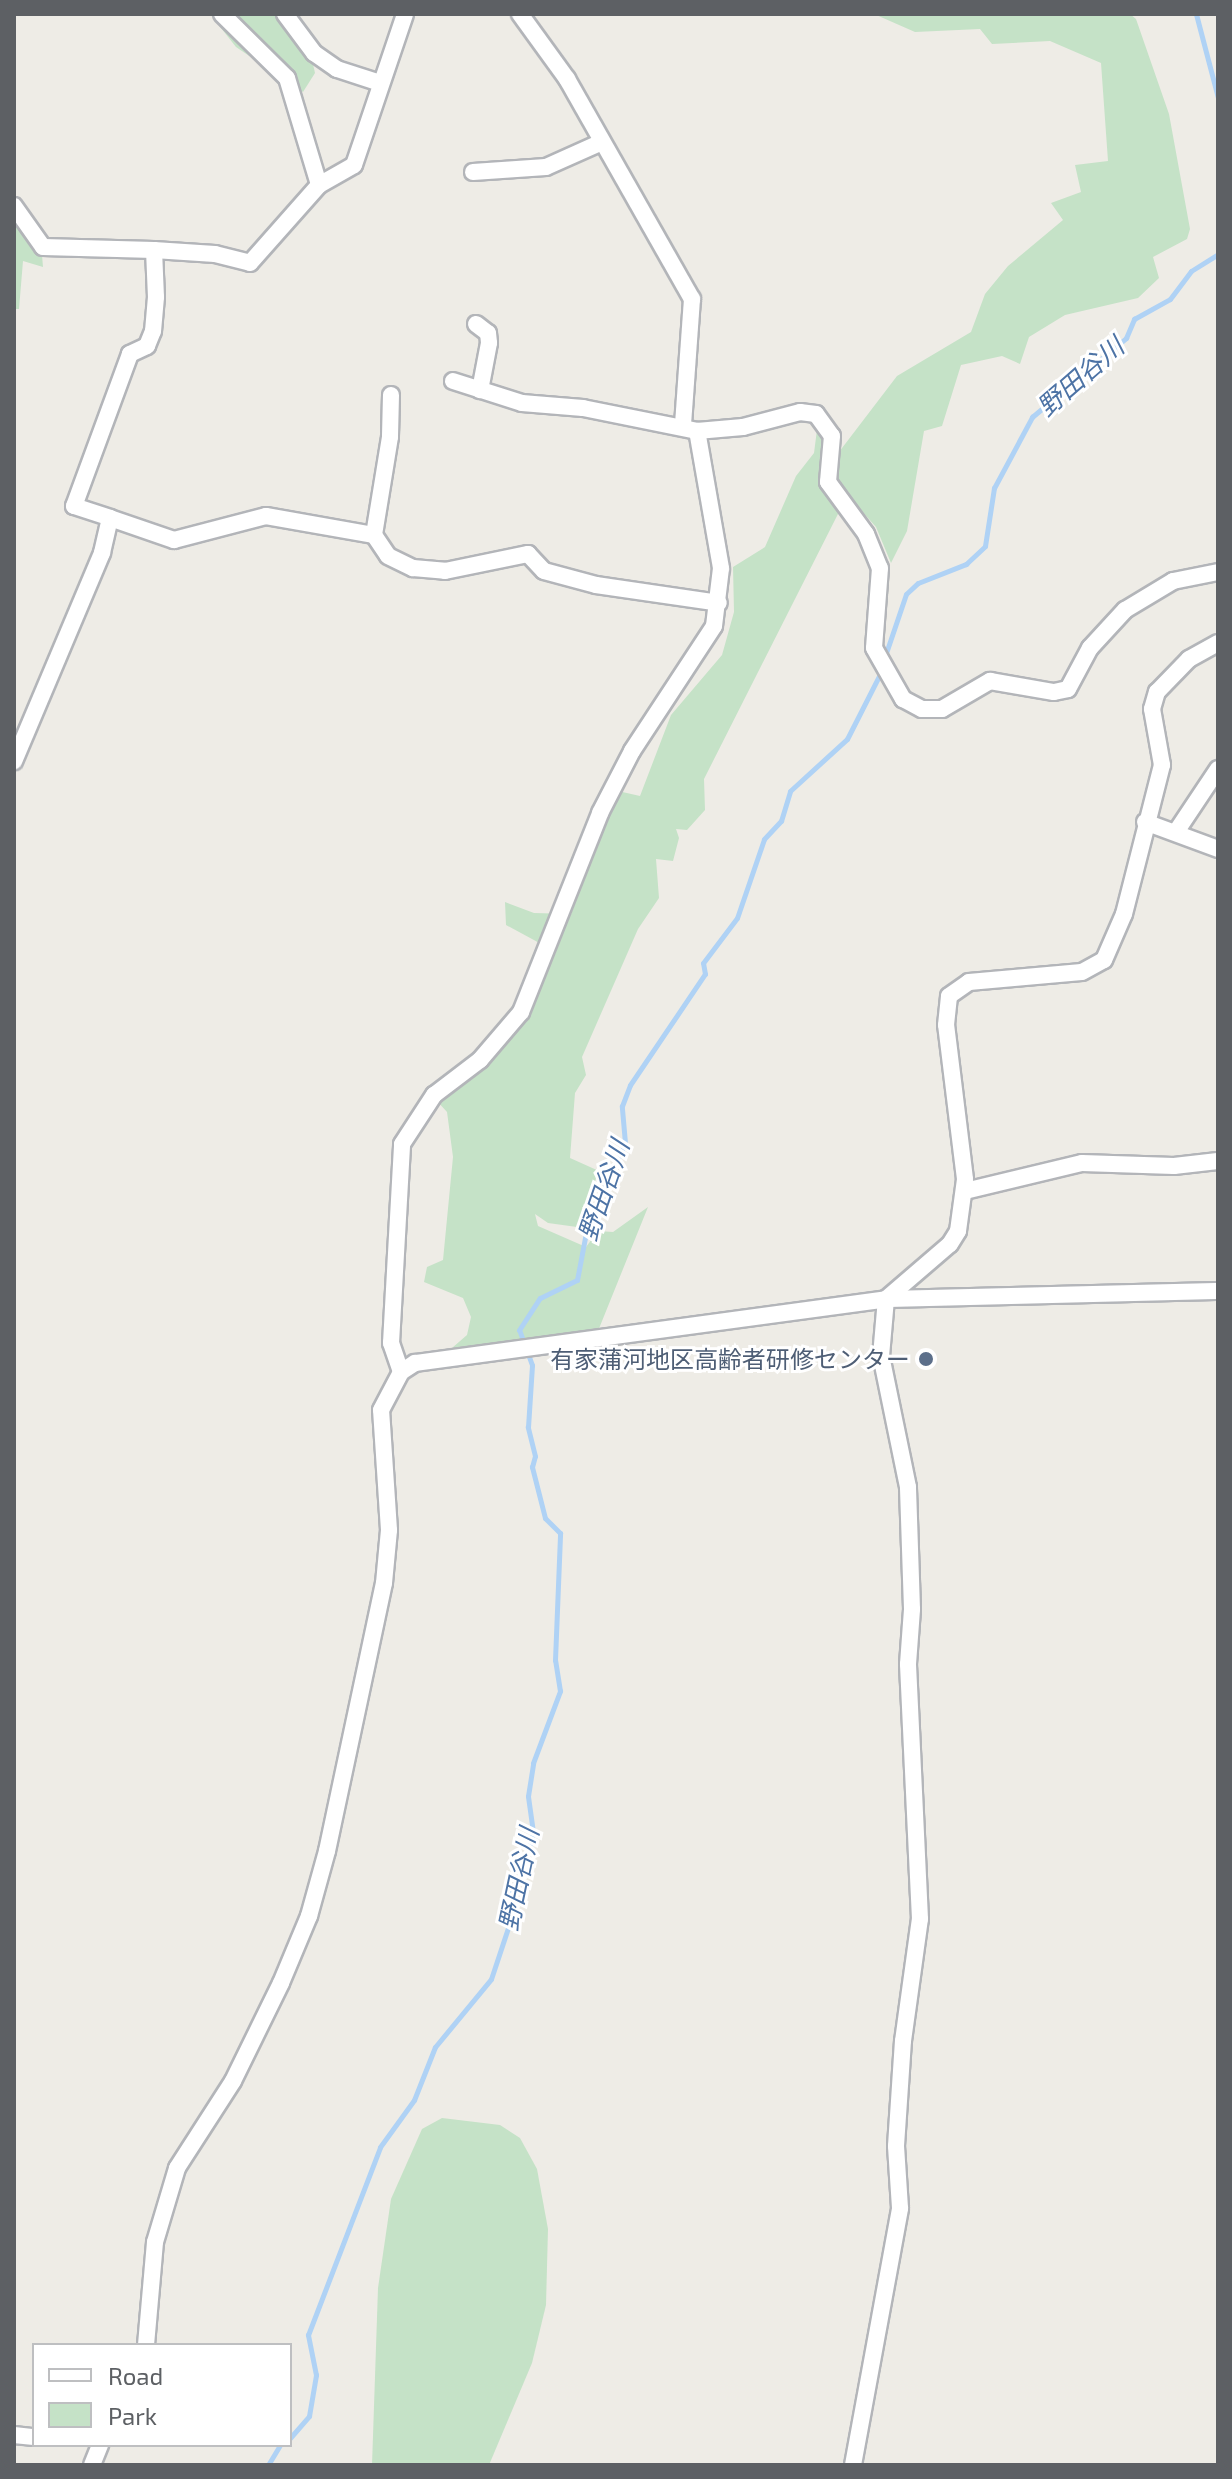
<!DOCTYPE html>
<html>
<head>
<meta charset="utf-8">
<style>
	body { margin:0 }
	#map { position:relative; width:1232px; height:2479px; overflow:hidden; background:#eeece6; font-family:"Exo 2","Noto Sans JP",sans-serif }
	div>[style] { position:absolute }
	.green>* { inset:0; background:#c5e2c7 }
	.stream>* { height:5px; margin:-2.5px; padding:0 2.5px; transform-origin:2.5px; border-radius:2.5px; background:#afd2f5 }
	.roads { filter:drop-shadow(2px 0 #b3b5b9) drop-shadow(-2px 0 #b3b5b9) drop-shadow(0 2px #b3b5b9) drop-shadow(0 -2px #b3b5b9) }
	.minor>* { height:16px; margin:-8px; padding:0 8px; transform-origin:8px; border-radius:8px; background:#fff }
	.dots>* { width:22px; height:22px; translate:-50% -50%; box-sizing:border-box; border:4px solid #fff; border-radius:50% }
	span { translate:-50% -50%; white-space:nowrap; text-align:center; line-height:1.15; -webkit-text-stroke:6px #fff; paint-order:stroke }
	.service-label { font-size:24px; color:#4e5e75 }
	.right { translate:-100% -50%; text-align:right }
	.water-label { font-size:26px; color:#4d73a5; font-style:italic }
	.frame { position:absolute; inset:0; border:16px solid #5d6064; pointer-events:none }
	.legend { position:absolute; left:32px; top:2343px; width:260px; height:104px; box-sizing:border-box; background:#fff; border:2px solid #bebfc1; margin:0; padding:10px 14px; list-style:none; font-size:24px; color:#5d6064 }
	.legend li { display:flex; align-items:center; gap:16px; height:40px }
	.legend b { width:40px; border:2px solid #bebfc1 }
</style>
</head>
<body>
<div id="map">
	<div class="green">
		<i style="clip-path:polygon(210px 14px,279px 14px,306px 33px,315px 73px,303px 92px,236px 47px)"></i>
		<i style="clip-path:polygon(874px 14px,1130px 14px,1136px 19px,1169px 114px,1190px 229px,1187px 239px,1153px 257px,1159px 278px,1138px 298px,1065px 315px,1029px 337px,1020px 364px,1002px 356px,961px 365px,942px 426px,924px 431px,907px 531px,891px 563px,876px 527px,852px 500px,839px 512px,704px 779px,705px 810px,687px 830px,676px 829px,679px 838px,673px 861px,656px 859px,659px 898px,638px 929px,582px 1057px,586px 1075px,575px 1093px,570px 1158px,599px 1171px,577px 1227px,548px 1223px,535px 1214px,538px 1226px,586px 1247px,598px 1231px,613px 1232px,648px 1207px,598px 1331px,452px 1348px,467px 1335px,471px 1317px,463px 1298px,424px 1282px,427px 1267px,443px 1260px,453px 1157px,447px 1112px,437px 1101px,526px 1013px,556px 952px,506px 925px,505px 902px,534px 913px,571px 914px,618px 791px,640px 796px,671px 715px,722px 655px,734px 612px,733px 567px,765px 547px,796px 476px,814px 453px,818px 422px,826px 444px,839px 452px,897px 376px,971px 332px,985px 294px,1008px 266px,1063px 220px,1051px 203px,1081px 192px,1075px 165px,1108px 161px,1101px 63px,1050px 41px,992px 44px,980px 29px,915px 32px)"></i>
		<i style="clip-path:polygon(14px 222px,42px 255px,43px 267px,23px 261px,19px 309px,14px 309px)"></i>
		<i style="clip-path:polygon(442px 2118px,500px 2125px,520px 2138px,537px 2169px,548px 2229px,546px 2305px,532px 2363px,489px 2465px,372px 2465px,378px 2288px,391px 2199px,422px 2129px)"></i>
	</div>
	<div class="stream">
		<i style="left:1196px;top:14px;width:87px;rotate:75.3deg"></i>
		<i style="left:885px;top:656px;width:65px;rotate:-71.3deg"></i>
		<i style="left:906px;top:594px;width:16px;rotate:-43deg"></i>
		<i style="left:918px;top:583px;width:52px;rotate:-21.6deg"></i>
		<i style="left:966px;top:564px;width:26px;rotate:-43deg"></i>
		<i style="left:985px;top:546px;width:59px;rotate:-81.2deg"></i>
		<i style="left:994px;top:488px;width:81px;rotate:-61.8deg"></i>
		<i style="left:1032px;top:417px;width:123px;rotate:-40deg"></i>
		<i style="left:1126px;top:338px;width:21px;rotate:-67deg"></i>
		<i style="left:1134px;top:319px;width:41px;rotate:-29.1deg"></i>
		<i style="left:1170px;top:299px;width:35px;rotate:-53deg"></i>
		<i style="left:1191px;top:271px;width:32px;rotate:-32deg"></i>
		<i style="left:290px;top:2438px;width:29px;rotate:-49deg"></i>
		<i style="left:309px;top:2416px;width:42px;rotate:-80.3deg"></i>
		<i style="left:316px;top:2375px;width:41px;rotate:-101.3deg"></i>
		<i style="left:308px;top:2335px;width:201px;rotate:-69deg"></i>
		<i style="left:380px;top:2147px;width:58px;rotate:-54.1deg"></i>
		<i style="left:414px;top:2100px;width:57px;rotate:-68.4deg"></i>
		<i style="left:435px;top:2047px;width:88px;rotate:-50.5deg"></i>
		<i style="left:491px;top:1979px;width:57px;rotate:-71.6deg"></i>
		<i style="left:509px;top:1925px;width:31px;rotate:-90deg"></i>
		<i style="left:509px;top:1894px;width:30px;rotate:-60deg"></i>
		<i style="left:524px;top:1868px;width:37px;rotate:-76deg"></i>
		<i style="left:533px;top:1832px;width:36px;rotate:-98deg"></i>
		<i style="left:528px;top:1796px;width:33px;rotate:-81deg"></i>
		<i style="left:533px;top:1763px;width:77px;rotate:-69.4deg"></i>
		<i style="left:560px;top:1691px;width:31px;rotate:-99deg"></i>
		<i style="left:555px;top:1660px;width:127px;rotate:-87.7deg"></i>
		<i style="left:560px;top:1533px;width:21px;rotate:-135deg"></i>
		<i style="left:545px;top:1518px;width:53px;rotate:-104.3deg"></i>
		<i style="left:532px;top:1467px;width:11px;rotate:-75deg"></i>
		<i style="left:535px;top:1456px;width:30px;rotate:-104deg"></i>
		<i style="left:528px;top:1427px;width:62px;rotate:-86.3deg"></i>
		<i style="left:532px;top:1365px;width:37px;rotate:-110deg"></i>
		<i style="left:519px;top:1330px;width:38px;rotate:-57deg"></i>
		<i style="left:540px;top:1298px;width:41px;rotate:-25.9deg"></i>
		<i style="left:577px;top:1280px;width:59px;rotate:-79.3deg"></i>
		<i style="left:588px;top:1222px;width:87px;rotate:-64.9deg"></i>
		<i style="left:625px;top:1143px;width:37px;rotate:-95deg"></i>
		<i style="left:622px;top:1106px;width:22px;rotate:-69deg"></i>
		<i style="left:630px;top:1085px;width:134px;rotate:-56deg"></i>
		<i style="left:705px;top:974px;width:11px;rotate:-100deg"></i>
		<i style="left:703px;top:963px;width:56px;rotate:-52.9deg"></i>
		<i style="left:737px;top:918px;width:83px;rotate:-71.1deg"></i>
		<i style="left:764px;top:839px;width:25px;rotate:-47deg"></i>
		<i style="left:781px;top:821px;width:31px;rotate:-73deg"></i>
		<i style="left:790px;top:791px;width:77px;rotate:-42.4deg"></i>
		<i style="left:847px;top:739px;width:77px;rotate:-63.1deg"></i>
		<i style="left:268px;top:2465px;width:23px;rotate:-59deg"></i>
	</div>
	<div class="roads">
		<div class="minor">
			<i style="left:222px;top:14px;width:91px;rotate:44.6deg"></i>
			<i style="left:287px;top:78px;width:112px;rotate:73.3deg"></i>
			<i style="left:285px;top:14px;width:49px;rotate:53.4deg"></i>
			<i style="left:314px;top:53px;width:28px;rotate:35deg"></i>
			<i style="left:337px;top:69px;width:45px;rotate:18deg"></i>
			<i style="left:520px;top:14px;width:80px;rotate:54.1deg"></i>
			<i style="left:567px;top:79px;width:253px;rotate:60.4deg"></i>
			<i style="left:692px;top:299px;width:127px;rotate:94.1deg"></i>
			<i style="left:473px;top:172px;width:73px;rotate:-3.9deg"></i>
			<i style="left:546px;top:167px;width:61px;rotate:-24.1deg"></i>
			<i style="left:14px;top:206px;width:50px;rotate:54.7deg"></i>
			<i style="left:43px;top:247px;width:111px;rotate:1.5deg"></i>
			<i style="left:154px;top:250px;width:47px;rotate:87.6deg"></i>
			<i style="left:156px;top:297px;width:34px;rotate:95deg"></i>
			<i style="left:153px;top:331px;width:16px;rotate:112deg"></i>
			<i style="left:147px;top:346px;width:19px;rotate:155deg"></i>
			<i style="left:130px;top:354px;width:162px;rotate:110.2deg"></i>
			<i style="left:74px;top:506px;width:38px;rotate:18deg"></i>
			<i style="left:110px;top:518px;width:36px;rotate:103deg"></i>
			<i style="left:102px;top:553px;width:226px;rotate:112.9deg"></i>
			<i style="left:154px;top:250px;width:61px;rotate:3.8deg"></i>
			<i style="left:215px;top:254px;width:36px;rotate:14deg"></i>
			<i style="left:250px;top:263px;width:104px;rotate:-48.5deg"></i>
			<i style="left:319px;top:185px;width:40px;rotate:-29.7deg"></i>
			<i style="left:354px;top:165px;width:159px;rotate:-71.3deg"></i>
			<i style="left:476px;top:324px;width:15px;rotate:37deg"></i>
			<i style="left:488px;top:333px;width:10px;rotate:84deg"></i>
			<i style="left:489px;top:343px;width:48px;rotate:100.8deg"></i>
			<i style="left:453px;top:381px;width:72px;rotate:17.7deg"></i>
			<i style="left:522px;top:403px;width:61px;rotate:4.7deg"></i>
			<i style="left:583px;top:408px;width:116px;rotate:11.4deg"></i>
			<i style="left:697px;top:431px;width:46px;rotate:-5deg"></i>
			<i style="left:743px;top:427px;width:59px;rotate:-14.7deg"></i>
			<i style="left:800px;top:412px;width:16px;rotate:7deg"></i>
			<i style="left:816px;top:414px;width:27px;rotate:54deg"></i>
			<i style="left:832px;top:436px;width:46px;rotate:95deg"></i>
			<i style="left:828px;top:482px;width:64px;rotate:53.8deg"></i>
			<i style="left:866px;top:534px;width:37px;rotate:68deg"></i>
			<i style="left:880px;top:568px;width:80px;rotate:94.3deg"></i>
			<i style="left:874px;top:648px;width:59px;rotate:60.4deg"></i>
			<i style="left:903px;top:699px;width:21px;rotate:28deg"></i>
			<i style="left:922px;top:709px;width:20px"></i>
			<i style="left:942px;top:709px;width:56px;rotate:-30.3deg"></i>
			<i style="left:990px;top:681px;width:65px;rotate:9.8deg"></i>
			<i style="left:1054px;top:692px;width:14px;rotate:-12deg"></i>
			<i style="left:1068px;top:689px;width:47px;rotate:-61.8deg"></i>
			<i style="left:1090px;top:648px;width:52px;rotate:-47.4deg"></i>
			<i style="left:1125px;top:610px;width:56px;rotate:-31.1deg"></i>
			<i style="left:1173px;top:581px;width:46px;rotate:-11.3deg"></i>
			<i style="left:391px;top:395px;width:42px;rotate:91.4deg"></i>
			<i style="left:390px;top:437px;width:99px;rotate:99.3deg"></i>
			<i style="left:374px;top:535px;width:25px;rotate:56deg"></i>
			<i style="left:388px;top:556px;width:28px;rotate:26deg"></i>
			<i style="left:413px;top:568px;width:32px;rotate:5deg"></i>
			<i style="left:445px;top:571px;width:85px;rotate:-11.6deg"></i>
			<i style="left:528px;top:554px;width:23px;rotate:47deg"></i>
			<i style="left:544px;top:571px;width:54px;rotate:15.1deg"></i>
			<i style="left:596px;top:585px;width:124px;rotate:8.3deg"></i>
			<i style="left:110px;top:518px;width:68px;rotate:19deg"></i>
			<i style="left:174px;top:540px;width:95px;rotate:-14.6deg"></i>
			<i style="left:266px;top:516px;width:110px;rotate:10deg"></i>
			<i style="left:1145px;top:822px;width:78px;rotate:20.3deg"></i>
			<i style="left:1176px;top:832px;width:76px;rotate:-56.3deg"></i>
			<i style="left:965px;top:1191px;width:120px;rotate:-13.5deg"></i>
			<i style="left:1082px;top:1163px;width:92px;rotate:1.9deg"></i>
			<i style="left:1174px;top:1166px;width:44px;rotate:-6.5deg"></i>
			<i style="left:401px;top:1372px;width:31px;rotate:-109deg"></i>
			<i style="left:391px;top:1343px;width:199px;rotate:-86.8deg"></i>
			<i style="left:402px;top:1144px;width:59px;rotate:-56.9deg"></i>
			<i style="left:434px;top:1095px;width:58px;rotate:-37.3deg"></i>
			<i style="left:480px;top:1060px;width:63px;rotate:-49.5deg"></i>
			<i style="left:521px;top:1012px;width:214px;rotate:-68.3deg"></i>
			<i style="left:600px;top:813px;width:70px;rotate:-62.7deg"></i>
			<i style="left:632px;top:751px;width:149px;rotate:-56.7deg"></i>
			<i style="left:714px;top:626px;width:58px;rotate:-83.1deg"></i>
			<i style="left:721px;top:568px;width:139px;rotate:-99.9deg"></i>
			<i style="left:146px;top:2345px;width:103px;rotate:-85deg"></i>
			<i style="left:155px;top:2242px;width:77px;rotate:-73.4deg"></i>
			<i style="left:177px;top:2168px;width:103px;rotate:-57.2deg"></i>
			<i style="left:233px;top:2081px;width:109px;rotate:-63.9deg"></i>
			<i style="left:281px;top:1983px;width:73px;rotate:-67.3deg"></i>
			<i style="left:309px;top:1916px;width:67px;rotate:-74.5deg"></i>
			<i style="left:327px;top:1851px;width:274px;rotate:-78deg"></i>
			<i style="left:384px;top:1583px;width:53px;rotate:-84.6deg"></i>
			<i style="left:389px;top:1530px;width:120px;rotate:-93.8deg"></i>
			<i style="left:381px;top:1410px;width:43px;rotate:-62.2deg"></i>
			<i style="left:401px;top:1372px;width:17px;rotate:-33deg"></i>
			<i style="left:415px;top:1363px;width:475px;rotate:-7.7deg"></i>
			<i style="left:886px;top:1299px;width:332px;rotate:-1.4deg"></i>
			<i style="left:14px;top:2435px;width:20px;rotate:6deg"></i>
			<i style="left:92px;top:2465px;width:22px;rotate:-68deg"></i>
			<i style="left:853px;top:2465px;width:261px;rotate:-79.6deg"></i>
			<i style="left:900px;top:2208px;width:62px;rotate:-93.7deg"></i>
			<i style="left:896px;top:2146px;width:105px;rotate:-86.2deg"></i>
			<i style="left:903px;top:2041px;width:123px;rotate:-82.1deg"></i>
			<i style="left:920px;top:1919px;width:255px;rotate:-92.7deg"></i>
			<i style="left:908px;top:1664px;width:55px;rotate:-85.8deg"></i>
			<i style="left:912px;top:1609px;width:122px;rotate:-91.9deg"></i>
			<i style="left:908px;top:1487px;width:134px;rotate:-101.6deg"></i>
			<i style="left:881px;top:1356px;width:57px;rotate:-85deg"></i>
			<i style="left:886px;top:1299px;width:84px;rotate:-40.7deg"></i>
			<i style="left:950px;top:1244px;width:15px;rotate:-58deg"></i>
			<i style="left:958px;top:1231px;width:52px;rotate:-82.3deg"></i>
			<i style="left:965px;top:1179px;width:155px;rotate:-97deg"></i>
			<i style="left:946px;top:1025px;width:29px;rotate:-84deg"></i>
			<i style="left:949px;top:996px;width:24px;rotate:-35deg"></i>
			<i style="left:969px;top:982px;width:113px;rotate:-5.1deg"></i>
			<i style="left:1082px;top:972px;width:25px;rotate:-29deg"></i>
			<i style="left:1104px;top:960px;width:50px;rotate:-66.5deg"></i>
			<i style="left:1124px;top:914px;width:154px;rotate:-75.7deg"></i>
			<i style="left:1162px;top:765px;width:57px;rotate:-100.1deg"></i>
			<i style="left:1152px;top:709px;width:18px;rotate:-74deg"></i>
			<i style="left:1157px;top:692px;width:46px;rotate:-45.9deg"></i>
			<i style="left:1189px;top:659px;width:33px;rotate:-29deg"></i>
		</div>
	</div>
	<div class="dots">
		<i style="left:926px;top:1359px;background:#5c6f8a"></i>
	</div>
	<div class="service-label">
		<span class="right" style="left:910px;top:1359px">有家蒲河地区高齢者研修センター</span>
	</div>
	<div class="water-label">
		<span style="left:1080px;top:376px;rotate:-41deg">野田谷川</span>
		<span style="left:603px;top:1190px;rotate:-71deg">野田谷川</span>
		<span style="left:518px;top:1879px;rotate:-78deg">野田谷川</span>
	</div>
	<div class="frame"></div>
	<ul class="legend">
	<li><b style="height:10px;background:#fff"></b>Road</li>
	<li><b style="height:22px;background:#c5e2c7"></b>Park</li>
	</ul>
</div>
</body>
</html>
